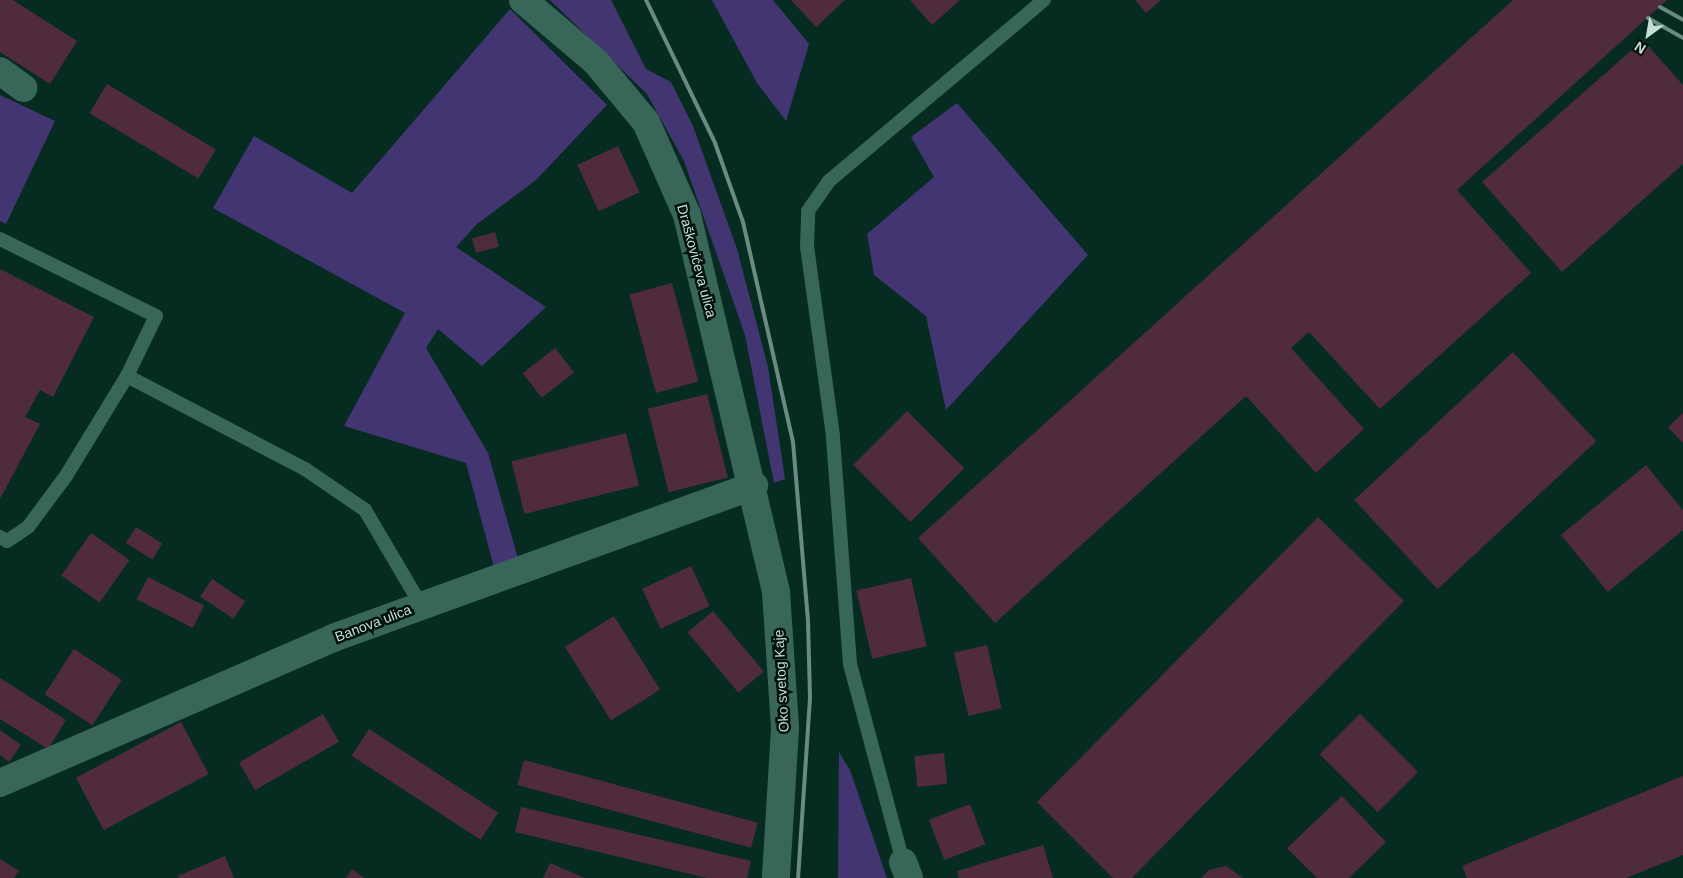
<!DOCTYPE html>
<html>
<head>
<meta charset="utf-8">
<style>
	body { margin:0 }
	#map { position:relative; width:1683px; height:878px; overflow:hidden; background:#062c22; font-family:Arial,sans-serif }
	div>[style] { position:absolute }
	.green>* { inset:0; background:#433571 }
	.building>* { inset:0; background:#4f2b3b; transform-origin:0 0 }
	.lane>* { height:14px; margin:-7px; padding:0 7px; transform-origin:7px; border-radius:7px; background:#386759 }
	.street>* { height:28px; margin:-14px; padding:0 14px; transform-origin:14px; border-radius:14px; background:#386759 }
	.rail>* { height:4px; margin:-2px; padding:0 2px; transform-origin:2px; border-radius:2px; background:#6b8a81 }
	span { translate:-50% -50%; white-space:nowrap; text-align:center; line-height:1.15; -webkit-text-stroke:5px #01120c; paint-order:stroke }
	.street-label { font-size:14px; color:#c6dfd6 }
	.north { position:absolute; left:1623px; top:10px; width:50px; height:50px; -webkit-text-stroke:4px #01120c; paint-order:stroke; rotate:212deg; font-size:14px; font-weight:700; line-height:20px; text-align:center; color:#c6dfd6 }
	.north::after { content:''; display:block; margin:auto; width:18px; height:22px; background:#c6dfd6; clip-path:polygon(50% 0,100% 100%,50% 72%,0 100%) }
</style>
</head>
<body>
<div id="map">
	<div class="green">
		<i style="clip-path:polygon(550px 0,611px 0,646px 69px,671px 82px,693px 126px,737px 249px,768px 367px,785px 479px,774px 483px,745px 335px,684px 161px,647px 94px)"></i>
		<i style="clip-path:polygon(712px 0,773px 0,809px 44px,786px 121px,757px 83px)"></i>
		<i style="clip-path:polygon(510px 9px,607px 105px,536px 180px,477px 224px,456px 247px,546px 307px,482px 366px,438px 329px,426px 348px,488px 453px,519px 562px,495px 571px,466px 463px,344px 426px,405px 313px,213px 208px,254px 136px,352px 193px)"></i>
		<i style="clip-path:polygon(0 95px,55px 121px,6px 224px,0 221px)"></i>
		<i style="clip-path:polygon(957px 103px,1088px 255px,946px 410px,926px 316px,874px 275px,867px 234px,934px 177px,911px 137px)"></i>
		<i style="clip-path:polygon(839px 752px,850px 770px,887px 878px,838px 878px)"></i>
	</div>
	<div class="building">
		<i style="clip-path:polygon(0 0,13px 0,77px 41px,50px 84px,0 52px)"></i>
		<i style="clip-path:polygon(791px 0,845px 0,816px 27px)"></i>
		<i style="clip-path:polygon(910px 0,960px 0,932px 25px)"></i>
		<i style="clip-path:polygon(1135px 0,1161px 0,1146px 13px)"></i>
		<i style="clip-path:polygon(1513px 0,1667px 0,1457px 190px,1531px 273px,1380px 409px,1309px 332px,1291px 348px,1364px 429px,1316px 473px,1246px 396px,995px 623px,918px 538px)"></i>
		<i style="clip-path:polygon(1643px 40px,1683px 85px,1683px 164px,1562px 272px,1482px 182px)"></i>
		<i style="left:107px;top:84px;width:127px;height:34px;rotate:31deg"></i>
		<i style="left:618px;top:146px;width:51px;height:45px;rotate:65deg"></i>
		<i style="left:495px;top:232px;width:15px;height:24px;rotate:74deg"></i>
		<i style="clip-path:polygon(0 269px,94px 317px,53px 397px,40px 390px,25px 417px,40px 424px,0 499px)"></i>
		<i style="left:672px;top:283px;width:102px;height:44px;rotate:75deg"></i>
		<i style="left:555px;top:348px;width:31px;height:41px;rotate:52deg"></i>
		<i style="left:1513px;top:352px;width:122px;height:217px;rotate:47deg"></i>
		<i style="left:707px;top:394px;width:86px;height:61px;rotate:76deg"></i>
		<i style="left:907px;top:411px;width:81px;height:76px;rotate:45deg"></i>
		<i style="clip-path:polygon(1683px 413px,1683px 443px,1668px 427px)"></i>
		<i style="left:626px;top:433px;width:54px;height:118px;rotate:76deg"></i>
		<i style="clip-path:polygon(1646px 465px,1683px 510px,1683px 530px,1608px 592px,1561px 535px)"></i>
		<i style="clip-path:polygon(1318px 517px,1404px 601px,1132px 878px,1113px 878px,1037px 802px)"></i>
		<i style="left:136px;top:527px;width:31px;height:19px;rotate:32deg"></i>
		<i style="left:91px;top:533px;width:47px;height:52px;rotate:35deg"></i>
		<i style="left:691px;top:566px;width:44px;height:54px;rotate:65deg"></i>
		<i style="left:148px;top:577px;width:63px;height:25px;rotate:27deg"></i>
		<i style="left:911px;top:578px;width:70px;height:56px;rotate:77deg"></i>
		<i style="left:212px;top:579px;width:40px;height:21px;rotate:34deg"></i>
		<i style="left:713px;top:611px;width:79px;height:33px;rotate:50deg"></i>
		<i style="left:614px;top:616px;width:87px;height:58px;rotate:58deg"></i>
		<i style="left:987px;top:645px;width:65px;height:34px;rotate:77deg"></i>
		<i style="left:74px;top:649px;width:57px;height:54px;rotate:33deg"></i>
		<i style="clip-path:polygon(0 678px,66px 720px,48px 749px,0 719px)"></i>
		<i style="left:323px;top:714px;width:32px;height:97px;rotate:60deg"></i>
		<i style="left:1360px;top:714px;width:82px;height:57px;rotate:45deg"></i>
		<i style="left:181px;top:722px;width:59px;height:119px;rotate:62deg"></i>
		<i style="left:369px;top:729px;width:154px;height:32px;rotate:33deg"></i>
		<i style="clip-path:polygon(0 730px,21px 745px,9px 762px,0 755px)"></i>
		<i style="left:944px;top:753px;width:31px;height:30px;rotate:84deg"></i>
		<i style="left:524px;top:760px;width:242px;height:26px;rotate:15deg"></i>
		<i style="clip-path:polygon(1683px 776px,1683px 855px,1626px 878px,1467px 878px,1462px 866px)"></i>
		<i style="clip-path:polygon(1342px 796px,1386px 842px,1349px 878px,1317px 878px,1287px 848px)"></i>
		<i style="left:970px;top:804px;width:43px;height:44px;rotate:69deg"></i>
		<i style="clip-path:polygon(521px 807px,751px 861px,747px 878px,707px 878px,515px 832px)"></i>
		<i style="clip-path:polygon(1043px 845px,1053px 878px,959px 878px,957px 871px)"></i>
		<i style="clip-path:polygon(225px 856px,234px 878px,179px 878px,178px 876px)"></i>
		<i style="clip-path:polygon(0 859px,19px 871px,14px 878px,0 878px)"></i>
		<i style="clip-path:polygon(550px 863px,585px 878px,543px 878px)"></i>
		<i style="clip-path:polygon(1226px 866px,1243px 878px,1201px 878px,1209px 870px)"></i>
		<i style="clip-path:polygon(352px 869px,364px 878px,346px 878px)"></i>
	</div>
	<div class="lane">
		<i style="left:0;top:239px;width:174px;rotate:26.3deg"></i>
		<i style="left:156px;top:316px;width:67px;rotate:115.8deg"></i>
		<i style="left:127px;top:376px;width:117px;rotate:121.4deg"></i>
		<i style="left:66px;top:476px;width:64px;rotate:126.7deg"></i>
		<i style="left:28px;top:527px;width:25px;rotate:146deg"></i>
		<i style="left:7px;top:541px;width:8px;rotate:-150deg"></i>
		<i style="left:127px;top:376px;width:201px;rotate:27.6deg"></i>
		<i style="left:305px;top:469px;width:73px;rotate:34.3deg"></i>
		<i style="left:365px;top:510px;width:110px;rotate:59.5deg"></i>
		<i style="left:903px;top:862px;width:205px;rotate:-105deg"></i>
		<i style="left:850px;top:664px;width:229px;rotate:-94.3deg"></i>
		<i style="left:833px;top:436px;width:191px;rotate:-97.8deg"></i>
		<i style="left:807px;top:247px;width:36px;rotate:-88deg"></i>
		<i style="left:808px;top:211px;width:37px;rotate:-55deg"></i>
		<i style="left:829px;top:181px;width:281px;rotate:-40.1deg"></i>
	</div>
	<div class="street">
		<i style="left:523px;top:0;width:96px;rotate:40.3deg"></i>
		<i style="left:596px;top:62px;width:78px;rotate:50.2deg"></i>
		<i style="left:646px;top:122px;width:102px;rotate:66.2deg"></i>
		<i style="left:687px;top:215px;width:387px;rotate:76.7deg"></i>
		<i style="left:776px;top:592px;width:137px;rotate:86.2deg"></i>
		<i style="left:785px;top:729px;width:149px;rotate:93.5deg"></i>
		<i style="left:0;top:71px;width:29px;rotate:36deg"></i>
		<i style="left:0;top:783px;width:363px;rotate:-23.5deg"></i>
		<i style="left:333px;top:638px;width:448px;rotate:-19.9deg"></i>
		<i style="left:903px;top:862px;width:17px;rotate:69deg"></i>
	</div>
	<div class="rail">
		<i style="left:646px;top:0;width:159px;rotate:64.2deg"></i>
		<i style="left:715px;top:143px;width:84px;rotate:70.5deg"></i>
		<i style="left:743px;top:222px;width:226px;rotate:77.2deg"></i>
		<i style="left:793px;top:442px;width:180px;rotate:85.2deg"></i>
		<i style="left:808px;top:621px;width:77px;rotate:88.5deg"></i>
		<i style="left:810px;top:698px;width:180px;rotate:93.8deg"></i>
		<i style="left:1660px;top:7px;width:26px;rotate:29deg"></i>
		<i style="left:1648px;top:18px;width:40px;rotate:29.7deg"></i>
	</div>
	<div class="street-label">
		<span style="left:697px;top:261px;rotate:75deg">Draškovićeva ulica</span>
		<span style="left:373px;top:623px;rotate:-21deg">Banova ulica</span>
		<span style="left:781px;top:681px;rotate:-93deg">Oko svetog Kaje</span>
	</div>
	<div class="north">N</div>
</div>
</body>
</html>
